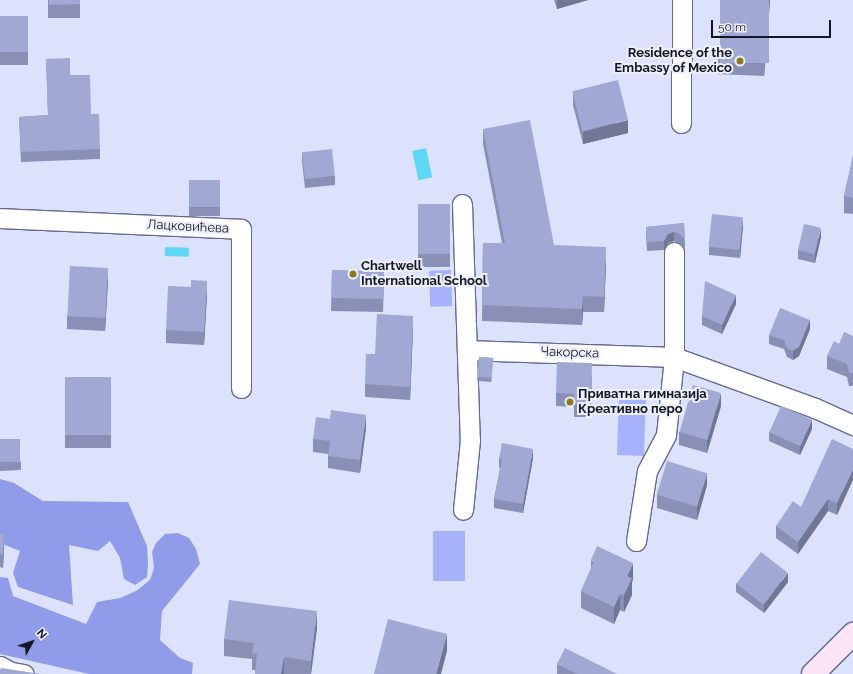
<!DOCTYPE html>
<html>
<head>
<meta charset="utf-8">
<style>
	body { margin:0 }
	#map { position:relative; width:853px; height:674px; overflow:hidden; background:#dce1fc; font-family:Raleway,sans-serif }
	div>[style] { position:absolute }
	.green>* { inset:0; background:#a7b2fd; transform-origin:0 0 }
	.forest>* { inset:0; background:#909be9 }
	.water>* { inset:0; background:#5ed7f5; transform-origin:0 0 }
	.roads { filter:drop-shadow(1px 0 #646b92) drop-shadow(-1px 0 #646b92) drop-shadow(0 1px #646b92) drop-shadow(0 -1px #646b92) }
	.minor>* { height:19px; margin:-9.5px; padding:0 9.5px; transform-origin:9.5px; border-radius:9.5px; background:#fff }
	.secondary>* { height:22px; margin:-11px; padding:0 11px; transform-origin:11px; border-radius:11px; background:#fde4f6 }
	.wall>* { inset:0; background:#8a90b5; transform-origin:0 0 }
	.shaded-wall>* { inset:0; background:#707694 }
	.building>* { inset:0; background:#a0a8d3; transform-origin:0 0 }
	.dots>* { width:11px; height:11px; translate:-50% -50%; box-sizing:border-box; border:2px solid #edeff8; border-radius:50% }
	span { translate:-50% -50%; white-space:nowrap; text-align:center; line-height:1.15; -webkit-text-stroke:4px #edeff8; paint-order:stroke }
	.poi-label { font-size:13px; color:#131625; font-weight:700 }
	.right { translate:-100% -50%; text-align:right }
	.left { translate:0 -50%; text-align:left }
	.street-label { font-size:13px; color:#131625 }
	.north { position:absolute; left:12px; top:622px; width:40px; height:40px; -webkit-text-stroke:3px #edeff8; paint-order:stroke; rotate:50deg; font-size:11px; font-weight:700; line-height:16px; text-align:center; color:#131625 }
	.north::after { content:''; display:block; margin:auto; width:14px; height:18px; background:#131625; clip-path:polygon(50% 0,100% 100%,50% 72%,0 100%) }
	.scale { position:absolute; left:711px; top:20px; width:120px; height:18px; box-sizing:border-box; border:2px solid #131625; border-top:0; padding-left:5px; font-size:12px; line-height:14px; white-space:nowrap; color:#131625; -webkit-text-stroke:3px #edeff8; paint-order:stroke }
</style>
</head>
<body>
<div id="map">
	<div class="green">
		<i style="left:451px;top:270px;width:36px;height:22px;rotate:88deg"></i>
		<i style="left:619px;top:396px;width:27px;height:59px;rotate:2deg"></i>
		<i style="left:465px;top:531px;width:50px;height:32px;rotate:90deg"></i>
	</div>
	<div class="forest">
		<i style="clip-path:polygon(0 479px,14px 483px,43px 501px,128px 502px,147px 546px,148px 563px,147px 577px,135px 585px,124px 579px,120px 558px,110px 541px,98px 551px,69px 545px,73px 605px,18px 587px,13px 573px,20px 551px,0 543px)"></i>
		<i style="clip-path:polygon(178px 533px,189px 538px,196px 549px,200px 564px,162px 611px,160px 640px,180px 658px,193px 663px,192px 674px,89px 674px,0 654px,0 577px,8px 578px,13px 596px,86px 624px,97px 602px,120px 598px,136px 591px,150px 580px,154px 568px,152px 552px,156px 543px,165px 534px)"></i>
	</div>
	<div class="water">
		<i style="left:426px;top:148px;width:30px;height:14px;rotate:78deg"></i>
		<i style="left:165px;top:247px;width:24px;height:9px;rotate:2deg"></i>
	</div>
	<div class="roads">
		<div class="minor">
			<i style="left:681px;top:123px;width:123px;rotate:-89.5deg"></i>
			<i style="left:462px;top:204px;width:236px;rotate:88.1deg"></i>
			<i style="left:470px;top:440px;width:70px;rotate:95.7deg"></i>
			<i style="left:0;top:218px;width:241px;rotate:2.6deg"></i>
			<i style="left:241px;top:229px;width:159px;rotate:90deg"></i>
			<i style="left:467px;top:350px;width:207px;rotate:1.9deg"></i>
			<i style="left:674px;top:357px;width:150px;rotate:19.9deg"></i>
			<i style="left:815px;top:408px;width:42px;rotate:24.1deg"></i>
			<i style="left:636px;top:541px;width:71px;rotate:-81.1deg"></i>
			<i style="left:647px;top:471px;width:41px;rotate:-62.2deg"></i>
			<i style="left:666px;top:435px;width:78px;rotate:-84.1deg"></i>
			<i style="left:674px;top:357px;width:105px;rotate:-90deg"></i>
			<i style="left:0;top:666px;width:13px;rotate:29deg"></i>
			<i style="left:11px;top:672px;width:13px;rotate:9deg"></i>
		</div>
		<div class="secondary">
			<i style="left:813px;top:674px;width:57px;rotate:-45deg"></i>
		</div>
	</div>
	<div class="wall">
		<i style="left:48px;top:0;width:32px;height:18px"></i>
		<i style="clip-path:polygon(554px 0,588px 0,557px 9px)"></i>
		<i style="clip-path:polygon(770px 0,764px 76px,715px 74px,715px 63px)"></i>
		<i style="left:0;top:16px;width:28px;height:49px"></i>
		<i style="clip-path:polygon(46px 59px,70px 75px,91px 114px,100px 149px,100px 159px,21px 162px,19px 117px,48px 115px)"></i>
		<i style="clip-path:polygon(573px 92px,628px 133px,583px 144px,573px 105px)"></i>
		<i style="clip-path:polygon(483px 129px,554px 245px,606px 263px,604px 312px,583px 312px,582px 325px,482px 321px,483px 243px,502px 243px,483px 144px)"></i>
		<i style="clip-path:polygon(302px 153px,335px 176px,335px 185px,305px 188px,302px 161px)"></i>
		<i style="clip-path:polygon(853px 156px,853px 214px,844px 213px,844px 196px)"></i>
		<i style="left:189px;top:180px;width:31px;height:36px"></i>
		<i style="left:418px;top:204px;width:32px;height:63px"></i>
		<i style="clip-path:polygon(684px 223px,685px 248px,680px 243px,674px 241px,668px 243px,664px 250px,647px 251px,646px 235px,646px 227px)"></i>
		<i style="clip-path:polygon(743px 226px,740px 258px,709px 255px,709px 247px)"></i>
		<i style="clip-path:polygon(821px 237px,815px 263px,798px 259px,798px 250px)"></i>
		<i style="clip-path:polygon(332px 270px,384px 284px,383px 312px,331px 311px)"></i>
		<i style="clip-path:polygon(108px 281px,105px 331px,67px 329px,67px 316px)"></i>
		<i style="clip-path:polygon(207px 294px,204px 345px,166px 343px,166px 330px)"></i>
		<i style="clip-path:polygon(736px 304px,722px 334px,702px 325px,702px 316px)"></i>
		<i style="clip-path:polygon(413px 329px,410px 400px,365px 397px,365px 384px,375px 354px)"></i>
		<i style="clip-path:polygon(810px 329px,799px 356px,793px 360px,787px 357px,784px 349px,769px 344px,769px 335px)"></i>
		<i style="clip-path:polygon(853px 336px,853px 386px,849px 386px,847px 377px,827px 369px,827px 356px,839px 344px)"></i>
		<i style="left:479px;top:357px;width:14px;height:24px;rotate:4deg"></i>
		<i style="clip-path:polygon(592px 376px,591px 417px,574px 417px,574px 407px,556px 406px,556px 393px)"></i>
		<i style="left:65px;top:377px;width:46px;height:71px"></i>
		<i style="clip-path:polygon(721px 406px,707px 453px,679px 445px,679px 432px)"></i>
		<i style="clip-path:polygon(330px 419px,366px 428px,360px 473px,328px 468px,328px 454px,313px 452px,313px 439px)"></i>
		<i style="clip-path:polygon(812px 429px,800px 455px,769px 441px,769px 432px)"></i>
		<i style="clip-path:polygon(0 439px,21px 462px,21px 470px,0 471px)"></i>
		<i style="clip-path:polygon(853px 449px,837px 515px,828px 511px,798px 554px,776px 538px,776px 526px,801px 507px)"></i>
		<i style="clip-path:polygon(533px 458px,523px 513px,494px 508px,494px 499px,500px 468px,499px 467px,499px 459px)"></i>
		<i style="clip-path:polygon(707px 485px,697px 520px,657px 508px,657px 495px)"></i>
		<i style="clip-path:polygon(0 534px,4px 547px,3px 568px,0 567px)"></i>
		<i style="clip-path:polygon(591px 560px,633px 580px,632px 582px,632px 595px,624px 612px,620px 610px,614px 624px,581px 608px,581px 591px,591px 569px)"></i>
		<i style="clip-path:polygon(788px 582px,764px 613px,736px 592px,736px 583px)"></i>
		<i style="clip-path:polygon(317px 628px,311px 674px,255px 674px,255px 670px,252px 670px,252px 659px,224px 656px,224px 639px)"></i>
		<i style="clip-path:polygon(557px 664px,617px 674px,557px 674px)"></i>
	</div>
	<div class="shaded-wall">
		<i style="clip-path:polygon(557px 0,588px 0,557px 9px)"></i>
		<i style="clip-path:polygon(769px 0,770px 0,764px 76px,764px 66px)"></i>
		<i style="clip-path:polygon(628px 120px,628px 133px,583px 144px,583px 132px)"></i>
		<i style="clip-path:polygon(743px 217px,743px 226px,740px 258px,740px 250px)"></i>
		<i style="clip-path:polygon(821px 228px,821px 237px,815px 263px,815px 254px)"></i>
		<i style="clip-path:polygon(674px 232px,674px 241px,668px 243px,664px 250px,664px 241px,668px 234px)"></i>
		<i style="clip-path:polygon(606px 247px,606px 263px,604px 312px,604px 297px)"></i>
		<i style="clip-path:polygon(108px 268px,108px 281px,105px 331px,105px 318px)"></i>
		<i style="clip-path:polygon(207px 281px,207px 294px,204px 345px,204px 332px)"></i>
		<i style="clip-path:polygon(736px 295px,736px 304px,722px 334px,722px 325px)"></i>
		<i style="clip-path:polygon(583px 296px,583px 312px,582px 325px,582px 309px)"></i>
		<i style="clip-path:polygon(413px 316px,413px 329px,410px 400px,410px 387px)"></i>
		<i style="clip-path:polygon(810px 320px,810px 329px,799px 356px,793px 360px,793px 351px)"></i>
		<i style="clip-path:polygon(721px 393px,721px 406px,707px 453px,707px 440px)"></i>
		<i style="clip-path:polygon(366px 415px,366px 428px,360px 473px,360px 460px)"></i>
		<i style="clip-path:polygon(812px 420px,812px 429px,800px 455px,800px 446px)"></i>
		<i style="clip-path:polygon(533px 449px,533px 458px,523px 513px,523px 504px)"></i>
		<i style="clip-path:polygon(853px 469px,853px 480px,837px 515px,837px 503px)"></i>
		<i style="clip-path:polygon(707px 473px,707px 485px,697px 520px,697px 507px)"></i>
		<i style="clip-path:polygon(828px 499px,828px 511px,798px 554px,798px 542px)"></i>
		<i style="clip-path:polygon(4px 534px,4px 547px,3px 568px,3px 555px)"></i>
		<i style="clip-path:polygon(633px 563px,633px 580px,632px 582px,632px 595px,624px 612px,624px 595px,627px 576px)"></i>
		<i style="clip-path:polygon(788px 573px,788px 582px,764px 613px,764px 605px)"></i>
		<i style="clip-path:polygon(620px 594px,620px 610px,614px 624px,614px 607px)"></i>
		<i style="clip-path:polygon(317px 611px,317px 628px,311px 674px,311px 661px)"></i>
		<i style="clip-path:polygon(447px 634px,447px 651px,441px 674px,436px 674px)"></i>
		<i style="clip-path:polygon(284px 657px,284px 674px,281px 674px)"></i>
	</div>
	<div class="building">
		<i style="clip-path:polygon(49px 0,80px 0,80px 4px,49px 5px)"></i>
		<i style="left:720px;top:0;width:49px;height:63px"></i>
		<i style="left:0;top:16px;width:28px;height:36px"></i>
		<i style="clip-path:polygon(70px 58px,70px 75px,90px 75px,91px 114px,99px 114px,100px 149px,21px 152px,19px 117px,48px 115px,46px 59px)"></i>
		<i style="left:618px;top:80px;width:41px;height:47px;rotate:76deg"></i>
		<i style="clip-path:polygon(530px 120px,554px 245px,606px 247px,604px 297px,583px 296px,582px 309px,482px 305px,483px 243px,505px 243px,483px 129px)"></i>
		<i style="left:332px;top:149px;width:27px;height:30px;rotate:84deg"></i>
		<i style="clip-path:polygon(853px 156px,853px 198px,844px 196px)"></i>
		<i style="left:189px;top:180px;width:31px;height:27px"></i>
		<i style="left:418px;top:204px;width:32px;height:50px"></i>
		<i style="left:712px;top:214px;width:31px;height:33px;rotate:6deg"></i>
		<i style="clip-path:polygon(684px 223px,685px 239px,680px 234px,674px 232px,668px 234px,664px 241px,647px 242px,646px 227px)"></i>
		<i style="left:804px;top:224px;width:17px;height:27px;rotate:13deg"></i>
		<i style="left:70px;top:266px;width:38px;height:50px;rotate:3deg"></i>
		<i style="left:332px;top:270px;width:52px;height:28px;rotate:1deg"></i>
		<i style="clip-path:polygon(191px 280px,207px 281px,204px 332px,166px 330px,168px 286px,191px 287px)"></i>
		<i style="clip-path:polygon(705px 281px,736px 295px,722px 325px,702px 316px)"></i>
		<i style="clip-path:polygon(780px 308px,810px 320px,799px 347px,793px 351px,787px 348px,784px 340px,769px 335px)"></i>
		<i style="clip-path:polygon(377px 314px,413px 316px,410px 387px,365px 384px,366px 354px,375px 354px)"></i>
		<i style="clip-path:polygon(844px 332px,853px 336px,853px 373px,849px 373px,847px 364px,827px 356px,834px 341px,839px 344px)"></i>
		<i style="left:479px;top:357px;width:14px;height:20px;rotate:4deg"></i>
		<i style="clip-path:polygon(557px 362px,592px 363px,591px 404px,574px 404px,574px 394px,556px 393px)"></i>
		<i style="left:65px;top:377px;width:46px;height:58px"></i>
		<i style="left:693px;top:385px;width:29px;height:49px;rotate:16deg"></i>
		<i style="left:781px;top:406px;width:34px;height:29px;rotate:24deg"></i>
		<i style="clip-path:polygon(331px 410px,366px 415px,360px 460px,328px 456px,330px 441px,313px 439px,316px 417px,330px 419px)"></i>
		<i style="left:0;top:439px;width:20px;height:23px"></i>
		<i style="clip-path:polygon(832px 439px,853px 449px,853px 469px,837px 503px,828px 499px,798px 542px,776px 526px,793px 501px,801px 507px)"></i>
		<i style="clip-path:polygon(502px 443px,533px 449px,523px 504px,494px 499px,502px 459px,499px 459px)"></i>
		<i style="left:667px;top:461px;width:42px;height:35px;rotate:17deg"></i>
		<i style="clip-path:polygon(0 534px,4px 534px,3px 555px,0 554px)"></i>
		<i style="clip-path:polygon(597px 546px,633px 563px,627px 576px,632px 578px,624px 595px,620px 594px,614px 607px,581px 591px,594px 561px,591px 560px)"></i>
		<i style="left:761px;top:552px;width:34px;height:40px;rotate:38deg"></i>
		<i style="clip-path:polygon(229px 600px,317px 611px,311px 661px,284px 657px,281px 674px,255px 674px,257px 654px,252px 653px,254px 643px,224px 639px)"></i>
		<i style="clip-path:polygon(388px 619px,447px 634px,436px 674px,374px 674px)"></i>
		<i style="clip-path:polygon(565px 648px,617px 674px,577px 674px,557px 664px)"></i>
		<i style="clip-path:polygon(1px 668px,41px 674px,42px 674px,0 674px,0 670px)"></i>
	</div>
	<div class="dots">
		<i style="left:740px;top:61px;background:#8d7a20"></i>
		<i style="left:353px;top:274px;background:#8d7a20"></i>
		<i style="left:570px;top:402px;background:#8d7a20"></i>
	</div>
	<div class="poi-label">
		<span class="right" style="left:732px;top:61px">Residence of the<br>Embassy of Mexico</span>
		<span class="left" style="left:361px;top:274px">Chartwell<br>International School</span>
		<span class="left" style="left:578px;top:402px">Приватна гимназија<br>Креативно перо</span>
	</div>
	<div class="street-label">
		<span style="left:188px;top:227px;rotate:3deg">Лацковићева</span>
		<span style="left:570px;top:353px;rotate:2deg">Чакорска</span>
	</div>
	<div class="north">N</div>
	<div class="scale">50 m</div>
</div>
</body>
</html>
